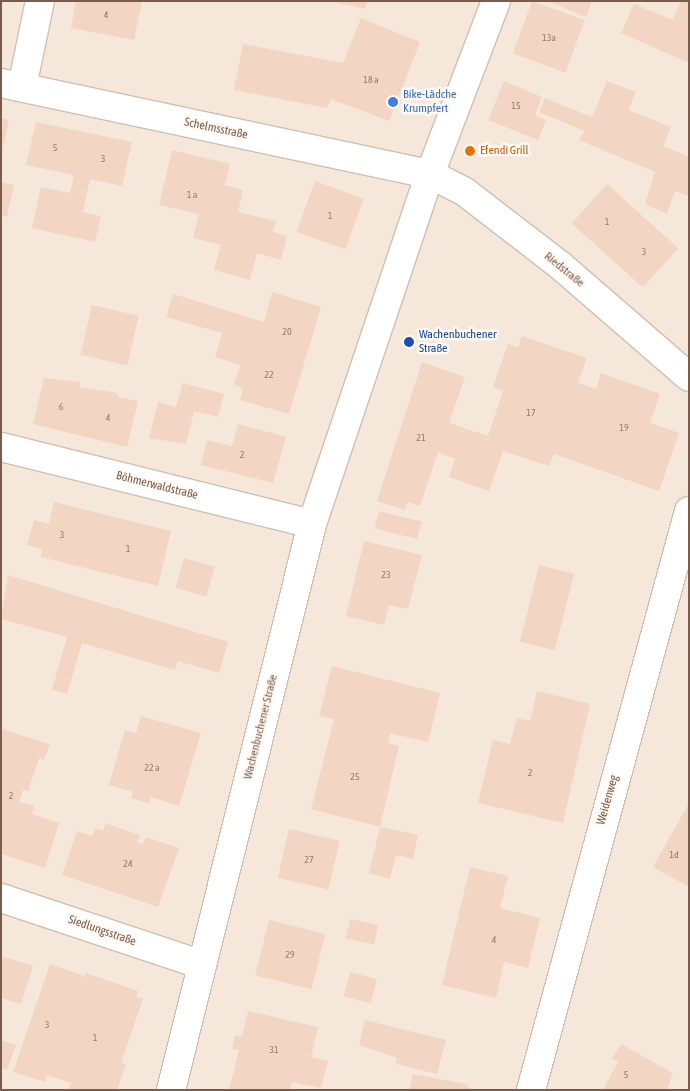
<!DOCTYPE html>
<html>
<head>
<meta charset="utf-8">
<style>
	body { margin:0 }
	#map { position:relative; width:690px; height:1091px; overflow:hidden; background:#fdf6ec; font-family:"Asap Condensed",sans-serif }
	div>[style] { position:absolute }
	.residential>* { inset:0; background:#f5e8da; transform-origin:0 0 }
	.building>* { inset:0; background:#f3d5c3; transform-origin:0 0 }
	.roads { filter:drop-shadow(1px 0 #d1beb0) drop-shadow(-1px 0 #d1beb0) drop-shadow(0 1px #d1beb0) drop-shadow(0 -1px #d1beb0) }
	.street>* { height:28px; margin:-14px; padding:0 14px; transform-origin:14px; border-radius:14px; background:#fff }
	.secondary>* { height:28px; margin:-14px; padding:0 14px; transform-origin:14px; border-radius:14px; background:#fff }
	.dots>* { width:14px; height:14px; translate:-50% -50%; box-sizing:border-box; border:2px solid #fffaf3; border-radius:50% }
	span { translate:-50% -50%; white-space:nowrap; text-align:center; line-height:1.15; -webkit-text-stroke:5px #fffaf3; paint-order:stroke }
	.number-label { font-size:10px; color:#987a6a }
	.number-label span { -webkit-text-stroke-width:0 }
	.shop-label { font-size:12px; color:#366cbe }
	.left { translate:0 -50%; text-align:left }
	.street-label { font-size:12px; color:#7a5c4d }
	.food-label { font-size:12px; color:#c56008 }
	.transit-label { font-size:12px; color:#164399 }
	.frame { position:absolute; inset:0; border:2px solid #7a5c4d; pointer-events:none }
</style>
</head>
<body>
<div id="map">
	<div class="residential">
		<i style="left:1px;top:1px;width:688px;height:1089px"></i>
	</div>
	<div class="building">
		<i style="clip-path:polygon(76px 1px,142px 1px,134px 40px,71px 28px)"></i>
		<i style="clip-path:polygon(329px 1px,367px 1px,365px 9px)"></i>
		<i style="left:532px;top:1px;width:56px;height:56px;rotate:20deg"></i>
		<i style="clip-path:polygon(548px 1px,592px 1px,586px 17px)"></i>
		<i style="clip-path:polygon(681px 1px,689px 1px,689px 63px,621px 33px,634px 4px,673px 20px)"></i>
		<i style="clip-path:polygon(361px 18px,420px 42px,389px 121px,331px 99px,327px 108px,234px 90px,243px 44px,343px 63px)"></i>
		<i style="clip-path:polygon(504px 81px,542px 97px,535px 115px,546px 120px,538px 140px,488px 120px)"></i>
		<i style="clip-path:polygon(607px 81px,636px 92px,628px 110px,671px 127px,663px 146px,689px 157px,689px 196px,675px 191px,667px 214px,645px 204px,655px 172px,579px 140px,585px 131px,539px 112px,545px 98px,592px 117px)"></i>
		<i style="clip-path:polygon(1px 118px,9px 120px,2px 153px,1px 152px)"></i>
		<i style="clip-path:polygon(36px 122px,132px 142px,122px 186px,90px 179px,83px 212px,101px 216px,95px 242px,32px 228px,41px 187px,70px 193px,74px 175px,26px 165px)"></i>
		<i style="clip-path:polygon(172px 150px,230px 164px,225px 185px,243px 190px,238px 212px,276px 221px,273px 232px,287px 236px,281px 260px,257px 253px,250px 280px,214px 270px,221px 245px,193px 238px,199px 214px,159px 205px)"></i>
		<i style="left:315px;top:181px;width:52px;height:54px;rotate:20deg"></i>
		<i style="clip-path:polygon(1px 182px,14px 185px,7px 217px,1px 216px)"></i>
		<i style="left:607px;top:184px;width:96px;height:53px;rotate:42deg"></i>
		<i style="clip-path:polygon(272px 292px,321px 307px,289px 414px,240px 400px,243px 388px,234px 385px,240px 365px,215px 357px,222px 333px,166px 317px,173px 294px,264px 322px)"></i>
		<i style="left:92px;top:305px;width:48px;height:51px;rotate:13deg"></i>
		<i style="clip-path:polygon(522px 336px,587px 358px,578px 383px,596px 389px,601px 373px,660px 394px,650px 423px,679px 433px,659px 491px,554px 454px,549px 466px,503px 451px,489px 491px,449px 477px,455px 459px,438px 452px,420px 506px,407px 502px,405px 510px,377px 501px,422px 362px,465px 377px,449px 423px,488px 436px,503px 391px,493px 387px,508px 344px,518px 347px)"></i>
		<i style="clip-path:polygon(44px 378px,80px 382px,79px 387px,118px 393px,118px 397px,138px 401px,127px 447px,33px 424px)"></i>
		<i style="clip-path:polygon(183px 383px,224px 394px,218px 417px,194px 411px,186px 444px,149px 438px,158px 402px,176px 407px)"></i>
		<i style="clip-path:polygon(238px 424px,286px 437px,273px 483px,201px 465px,207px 440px,232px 446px)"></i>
		<i style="clip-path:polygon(54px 502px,171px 531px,158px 586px,41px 557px,42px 549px,27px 545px,34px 520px,49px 524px)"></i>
		<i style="left:379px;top:511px;width:44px;height:18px;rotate:14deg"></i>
		<i style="clip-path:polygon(364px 541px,422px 555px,408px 609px,389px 605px,384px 625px,346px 616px)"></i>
		<i style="left:184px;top:558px;width:32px;height:31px;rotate:16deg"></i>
		<i style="left:539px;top:565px;width:36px;height:79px;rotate:14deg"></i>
		<i style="clip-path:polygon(8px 575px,228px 642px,219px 673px,178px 661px,175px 670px,82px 643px,67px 694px,52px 690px,67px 637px,1px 619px)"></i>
		<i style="clip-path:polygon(332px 666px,440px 693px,428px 742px,390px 733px,388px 743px,399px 746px,380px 827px,311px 809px,334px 719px,319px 716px)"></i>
		<i style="clip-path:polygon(537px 691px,590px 704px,563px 823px,478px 803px,493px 740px,510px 744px,517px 718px,530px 721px)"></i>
		<i style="clip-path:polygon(141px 716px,201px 733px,179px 806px,151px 797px,149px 803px,131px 798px,133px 792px,109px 785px,125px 730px,136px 733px)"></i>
		<i style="clip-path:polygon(1px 729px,50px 744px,44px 760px,39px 758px,28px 791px,23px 790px,19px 802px,34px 806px,32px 814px,59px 823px,45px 868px,1px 854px)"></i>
		<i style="clip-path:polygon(689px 803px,689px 887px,653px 867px)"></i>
		<i style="clip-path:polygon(105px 823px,140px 835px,137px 842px,143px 844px,146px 837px,179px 848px,158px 907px,62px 875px,77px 831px,92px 836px,95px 828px,103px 831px)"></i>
		<i style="clip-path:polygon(380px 827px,418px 835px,413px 859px,396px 855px,390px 879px,369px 873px)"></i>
		<i style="left:289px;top:829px;width:52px;height:50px;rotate:13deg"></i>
		<i style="clip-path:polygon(470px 867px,508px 876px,500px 908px,540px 918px,528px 968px,504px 962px,496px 998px,442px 985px)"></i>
		<i style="left:350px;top:919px;width:29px;height:20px;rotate:12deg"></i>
		<i style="left:269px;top:920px;width:58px;height:57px;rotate:14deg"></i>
		<i style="clip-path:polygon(1px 956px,33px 966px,21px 1004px,1px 998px)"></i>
		<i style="clip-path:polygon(50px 964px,82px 975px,81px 979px,86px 973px,138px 991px,136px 997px,143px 999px,121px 1063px,126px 1064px,117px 1090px,68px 1090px,71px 1083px,47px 1075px,45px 1082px,13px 1072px)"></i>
		<i style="left:350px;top:972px;width:28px;height:25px;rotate:15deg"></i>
		<i style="clip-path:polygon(248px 1011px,318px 1027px,311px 1057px,328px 1061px,321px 1088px,292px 1082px,290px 1090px,229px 1090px,239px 1050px,232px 1049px,235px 1035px,242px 1037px)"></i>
		<i style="clip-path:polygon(365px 1020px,446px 1040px,437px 1074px,396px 1064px,397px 1058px,359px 1045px)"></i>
		<i style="clip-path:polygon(1px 1040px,16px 1045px,7px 1070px,1px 1068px)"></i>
		<i style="clip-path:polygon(621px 1044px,673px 1073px,667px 1090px,603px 1090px,618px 1062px,612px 1059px)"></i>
		<i style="clip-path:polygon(413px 1074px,466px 1084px,472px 1090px,409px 1090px)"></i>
	</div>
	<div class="roads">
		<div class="street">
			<i style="left:1px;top:83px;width:439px;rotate:12deg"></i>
			<i style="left:430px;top:174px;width:39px;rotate:27deg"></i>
			<i style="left:465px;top:192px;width:121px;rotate:37.6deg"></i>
			<i style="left:561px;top:266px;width:169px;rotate:40.9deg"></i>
			<i style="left:22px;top:87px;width:88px;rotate:-78.2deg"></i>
			<i style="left:1px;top:447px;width:320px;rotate:13.9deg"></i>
			<i style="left:1px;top:898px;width:212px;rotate:18.4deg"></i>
			<i style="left:531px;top:1090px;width:600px;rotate:-74.74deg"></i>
		</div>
		<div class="secondary">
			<i style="left:171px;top:1090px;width:583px;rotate:-76.01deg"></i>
			<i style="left:312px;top:524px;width:369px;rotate:-71.4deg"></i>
			<i style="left:430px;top:174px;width:185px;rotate:-69.1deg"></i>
		</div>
	</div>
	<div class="dots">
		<i style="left:393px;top:102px;background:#3f7fe0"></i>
		<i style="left:470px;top:151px;background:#e8710a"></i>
		<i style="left:409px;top:342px;background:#1a4fb4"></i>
	</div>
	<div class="number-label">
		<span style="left:106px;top:15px">4</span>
		<span style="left:549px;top:38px">13a</span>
		<span style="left:371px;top:80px">18 a</span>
		<span style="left:516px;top:106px">15</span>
		<span style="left:55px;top:148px">5</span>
		<span style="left:103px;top:159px">3</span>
		<span style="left:192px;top:195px">1 a</span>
		<span style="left:330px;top:216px">1</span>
		<span style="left:607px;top:222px">1</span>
		<span style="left:644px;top:252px">3</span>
		<span style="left:287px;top:332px">20</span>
		<span style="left:269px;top:375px">22</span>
		<span style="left:61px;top:407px">6</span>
		<span style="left:531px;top:413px">17</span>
		<span style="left:108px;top:418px">4</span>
		<span style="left:624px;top:428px">19</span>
		<span style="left:421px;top:438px">21</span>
		<span style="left:242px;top:455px">2</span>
		<span style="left:62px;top:535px">3</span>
		<span style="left:128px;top:549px">1</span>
		<span style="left:386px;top:575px">23</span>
		<span style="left:152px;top:768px">22 a</span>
		<span style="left:530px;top:773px">2</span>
		<span style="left:355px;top:777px">25</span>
		<span style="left:11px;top:796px">2</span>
		<span style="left:674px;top:855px">1d</span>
		<span style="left:309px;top:860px">27</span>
		<span style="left:128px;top:864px">24</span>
		<span style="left:494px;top:940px">4</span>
		<span style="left:290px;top:955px">29</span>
		<span style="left:47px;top:1025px">3</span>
		<span style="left:95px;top:1038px">1</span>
		<span style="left:274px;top:1050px">31</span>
		<span style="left:626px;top:1075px">5</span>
	</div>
	<div class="shop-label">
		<span class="left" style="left:403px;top:102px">Bike-Lädche<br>Krumpfert</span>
	</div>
	<div class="street-label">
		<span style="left:216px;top:129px;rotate:12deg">Schelmsstraße</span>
		<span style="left:564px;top:270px;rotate:39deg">Riedstraße</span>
		<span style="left:157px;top:486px;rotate:14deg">Böhmerwaldstraße</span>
		<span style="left:261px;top:727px;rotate:-76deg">Wachenbuchener Straße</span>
		<span style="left:608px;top:800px;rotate:-74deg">Weidenweg</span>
		<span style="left:102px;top:931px;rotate:19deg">Siedlungsstraße</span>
	</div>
	<div class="food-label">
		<span class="left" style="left:480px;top:151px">Efendi Grill</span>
	</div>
	<div class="transit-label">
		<span class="left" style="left:419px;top:342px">Wachenbuchener<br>Straße</span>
	</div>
	<div class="frame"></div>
</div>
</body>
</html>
